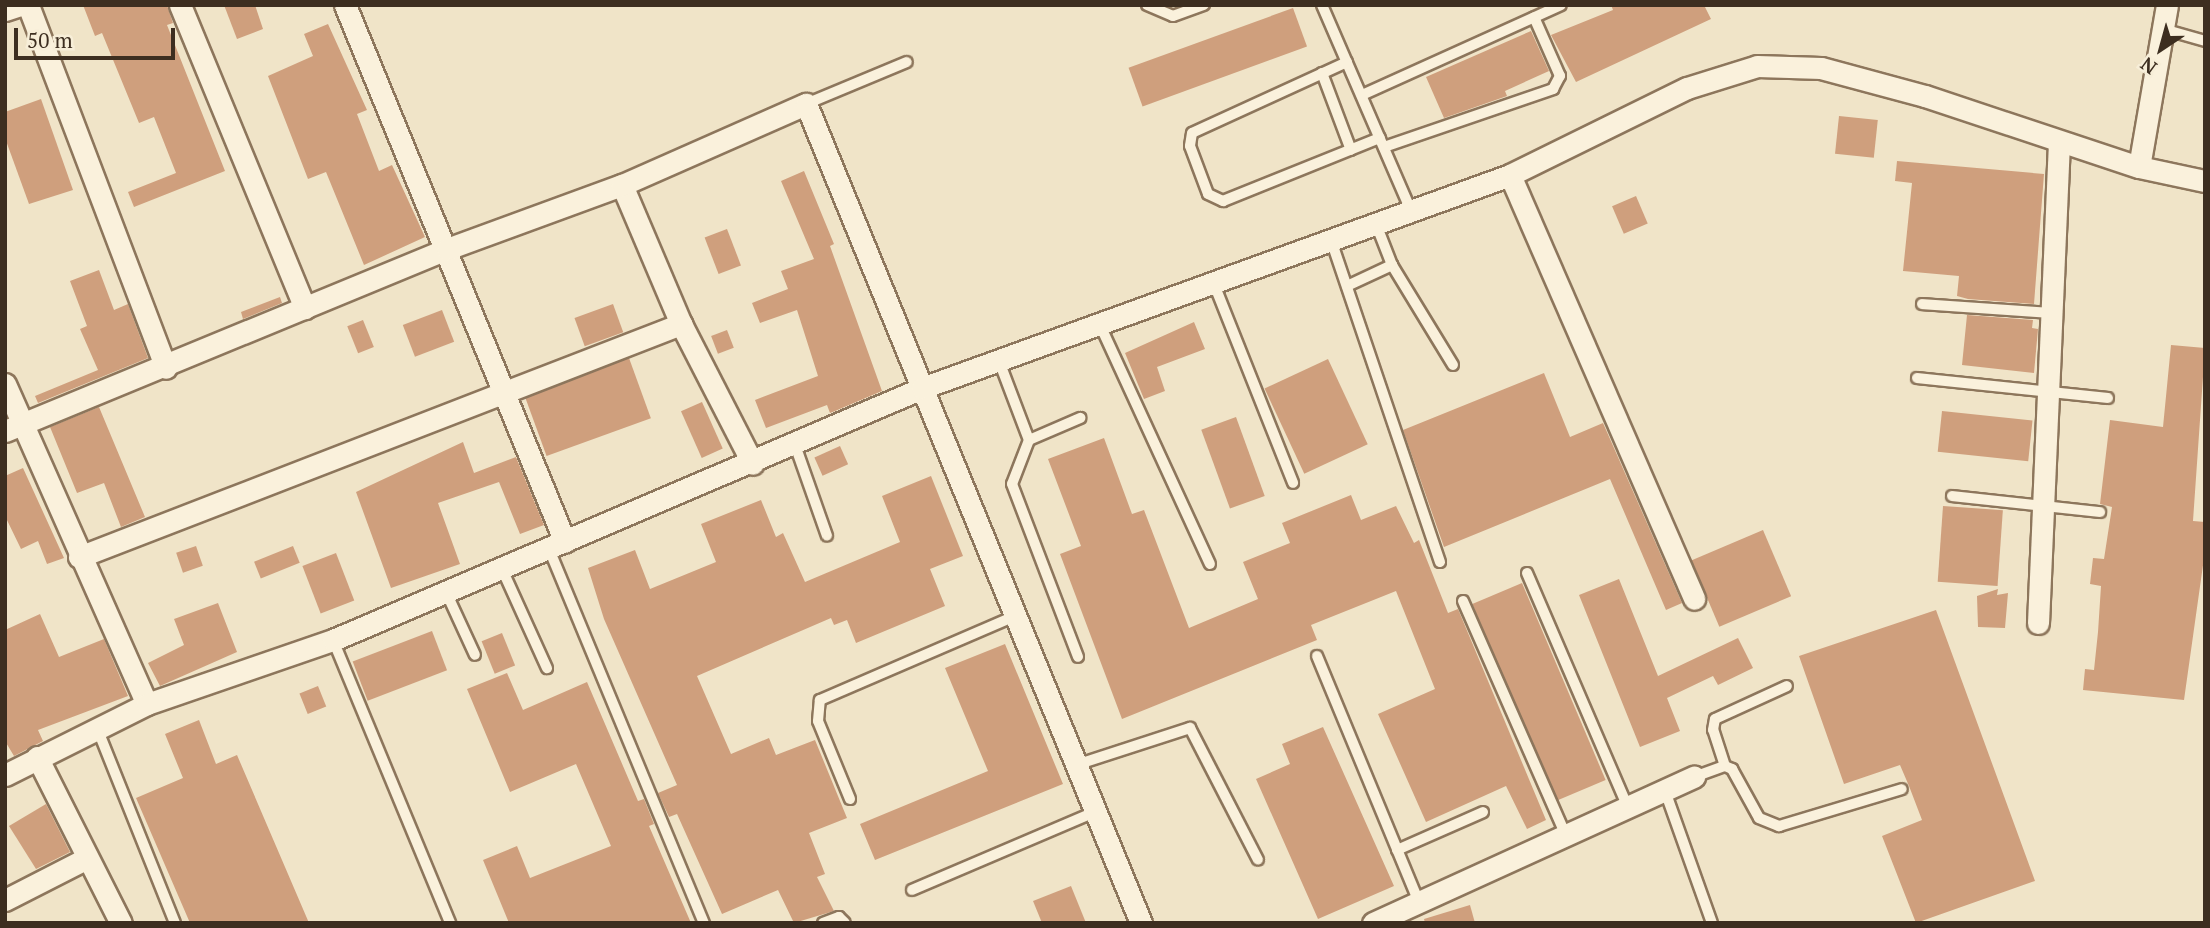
<!DOCTYPE html>
<html>
<head>
<meta charset="utf-8">
<style>
	body { margin:0 }
	#map { position:relative; width:2210px; height:928px; overflow:hidden; background:#f0e4c8; font-family:"PT Serif",serif }
	div>[style] { position:absolute }
	.building>* { inset:0; background:#cf9f7d; transform-origin:0 0 }
	.roads { filter:drop-shadow(2px 0 #8d765c) drop-shadow(-2px 0 #8d765c) drop-shadow(0 2px #8d765c) drop-shadow(0 -2px #8d765c) }
	.lane>* { height:10px; margin:-5px; padding:0 5px; transform-origin:5px; border-radius:5px; background:#faf1dc }
	.street>* { height:21px; margin:-10.5px; padding:0 10.5px; transform-origin:10.5px; border-radius:10.5px; background:#faf1dc }
	span { translate:-50% -50%; white-space:nowrap; text-align:center; line-height:1.15; -webkit-text-stroke:5px #f7eed8; paint-order:stroke }
	.frame { position:absolute; inset:0; border:7px solid #3d2e20; pointer-events:none }
	.north { position:absolute; left:2126px; top:14px; width:70px; height:70px; -webkit-text-stroke:5px #f7eed8; paint-order:stroke; rotate:216deg; font-size:19px; font-weight:700; line-height:28px; text-align:center; color:#3d2e20 }
	.north::after { content:''; display:block; margin:auto; width:24px; height:32px; background:#3d2e20; clip-path:polygon(50% 0,100% 100%,50% 72%,0 100%) }
	.scale { position:absolute; left:14px; top:28px; width:161px; height:32px; box-sizing:border-box; border:4px solid #3d2e20; border-top:0; padding-left:9px; font-size:21px; line-height:24px; white-space:nowrap; color:#3d2e20; -webkit-text-stroke:5px #f7eed8; paint-order:stroke }
</style>
</head>
<body>
<div id="map">
	<div class="building">
		<i style="clip-path:polygon(83px 5px,167px 5px,173px 23px,167px 25px,225px 171px,134px 207px,128px 192px,176px 173px,154px 117px,139px 123px,102px 33px,95px 36px)"></i>
		<i style="clip-path:polygon(224px 5px,255px 5px,263px 29px,237px 39px)"></i>
		<i style="clip-path:polygon(1611px 5px,1704px 5px,1711px 19px,1576px 82px,1551px 35px,1613px 10px)"></i>
		<i style="left:1293px;top:8px;width:41px;height:175px;rotate:70deg"></i>
		<i style="clip-path:polygon(328px 24px,367px 110px,357px 114px,379px 171px,392px 165px,425px 237px,364px 265px,326px 172px,308px 179px,268px 76px,313px 56px,304px 34px)"></i>
		<i style="clip-path:polygon(1531px 31px,1549px 71px,1505px 91px,1507px 96px,1444px 118px,1426px 77px)"></i>
		<i style="clip-path:polygon(41px 99px,73px 190px,29px 204px,5px 138px,5px 112px)"></i>
		<i style="left:1839px;top:116px;width:39px;height:38px;rotate:6deg"></i>
		<i style="clip-path:polygon(1897px 161px,2044px 174px,2034px 304px,1968px 299px,1957px 296px,1959px 276px,1903px 271px,1912px 183px,1895px 181px)"></i>
		<i style="clip-path:polygon(804px 171px,834px 244px,830px 246px,882px 391px,835px 411px,830px 413px,827px 405px,766px 428px,755px 400px,818px 376px,797px 310px,760px 323px,752px 303px,788px 289px,781px 271px,814px 259px,781px 181px)"></i>
		<i style="left:1636px;top:196px;width:30px;height:26px;rotate:67deg"></i>
		<i style="left:727px;top:229px;width:39px;height:24px;rotate:69deg"></i>
		<i style="clip-path:polygon(99px 270px,114px 310px,128px 304px,148px 358px,38px 403px,35px 396px,98px 370px,80px 329px,87px 326px,70px 281px)"></i>
		<i style="clip-path:polygon(280px 297px,282px 303px,243px 319px,241px 312px)"></i>
		<i style="left:613px;top:304px;width:30px;height:41px;rotate:70deg"></i>
		<i style="left:442px;top:310px;width:34px;height:42px;rotate:69deg"></i>
		<i style="clip-path:polygon(1967px 315px,2033px 320px,2032px 328px,2038px 329px,2034px 373px,1962px 365px)"></i>
		<i style="left:363px;top:320px;width:29px;height:17px;rotate:68deg"></i>
		<i style="clip-path:polygon(1194px 322px,1205px 349px,1157px 367px,1165px 391px,1144px 399px,1125px 353px)"></i>
		<i style="left:727px;top:330px;width:19px;height:17px;rotate:69deg"></i>
		<i style="clip-path:polygon(2171px 345px,2205px 348px,2193px 521px,2205px 522px,2205px 551px,2184px 700px,2083px 690px,2085px 669px,2094px 670px,2098px 632px,2101px 586px,2090px 584px,2093px 558px,2104px 559px,2112px 507px,2100px 504px,2110px 420px,2163px 427px)"></i>
		<i style="left:629px;top:358px;width:64px;height:111px;rotate:70deg"></i>
		<i style="left:1328px;top:359px;width:94px;height:70px;rotate:65deg"></i>
		<i style="clip-path:polygon(1544px 373px,1570px 437px,1603px 423px,1682px 603px,1666px 610px,1610px 479px,1444px 547px,1403px 430px)"></i>
		<i style="left:702px;top:402px;width:51px;height:23px;rotate:66deg"></i>
		<i style="clip-path:polygon(99px 407px,145px 517px,121px 527px,104px 483px,77px 493px,50px 427px)"></i>
		<i style="left:1942px;top:411px;width:91px;height:41px;rotate:6deg"></i>
		<i style="left:1236px;top:417px;width:84px;height:37px;rotate:70deg"></i>
		<i style="clip-path:polygon(1104px 438px,1132px 514px,1144px 510px,1189px 628px,1258px 599px,1243px 562px,1290px 543px,1282px 523px,1351px 495px,1361px 520px,1396px 506px,1414px 543px,1419px 540px,1448px 613px,1458px 609px,1546px 820px,1527px 829px,1506px 786px,1426px 822px,1378px 714px,1435px 689px,1396px 591px,1311px 625px,1317px 640px,1122px 719px,1060px 554px,1081px 546px,1048px 459px)"></i>
		<i style="clip-path:polygon(463px 442px,474px 473px,516px 457px,544px 525px,520px 534px,499px 482px,438px 503px,460px 564px,391px 588px,356px 492px)"></i>
		<i style="left:840px;top:446px;width:20px;height:28px;rotate:66deg"></i>
		<i style="clip-path:polygon(23px 468px,64px 558px,47px 564px,38px 541px,21px 549px,5px 516px,5px 476px)"></i>
		<i style="clip-path:polygon(931px 476px,963px 556px,930px 569px,945px 606px,856px 643px,847px 620px,834px 625px,831px 618px,697px 676px,731px 754px,769px 738px,776px 755px,815px 740px,847px 818px,809px 833px,825px 874px,817px 877px,834px 911px,794px 923px,778px 890px,722px 914px,677px 814px,669px 817px,658px 793px,677px 785px,604px 619px,588px 568px,635px 550px,650px 589px,716px 562px,701px 524px,761px 500px,776px 537px,783px 533px,805px 582px,900px 542px,882px 496px)"></i>
		<i style="left:1943px;top:506px;width:60px;height:76px;rotate:4deg"></i>
		<i style="left:1763px;top:530px;width:72px;height:78px;rotate:67deg"></i>
		<i style="left:196px;top:546px;width:21px;height:21px;rotate:71deg"></i>
		<i style="left:293px;top:546px;width:18px;height:42px;rotate:68deg"></i>
		<i style="left:336px;top:553px;width:51px;height:36px;rotate:69deg"></i>
		<i style="clip-path:polygon(1619px 579px,1658px 676px,1738px 638px,1753px 668px,1718px 685px,1713px 676px,1667px 698px,1680px 731px,1640px 747px,1579px 595px)"></i>
		<i style="left:1522px;top:583px;width:214px;height:54px;rotate:67deg"></i>
		<i style="clip-path:polygon(1998px 589px,1997px 595px,2008px 593px,2005px 628px,1978px 627px,1977px 596px)"></i>
		<i style="clip-path:polygon(218px 603px,237px 652px,160px 686px,148px 663px,184px 645px,174px 619px)"></i>
		<i style="clip-path:polygon(1936px 610px,2035px 881px,1916px 923px,1882px 836px,1922px 820px,1909px 786px,1900px 765px,1844px 784px,1799px 656px)"></i>
		<i style="clip-path:polygon(40px 614px,59px 657px,104px 639px,128px 696px,38px 730px,43px 741px,14px 756px,5px 741px,5px 630px)"></i>
		<i style="left:432px;top:631px;width:42px;height:85px;rotate:69deg"></i>
		<i style="left:502px;top:633px;width:35px;height:22px;rotate:68deg"></i>
		<i style="clip-path:polygon(1005px 644px,1063px 784px,875px 860px,860px 824px,988px 771px,945px 668px)"></i>
		<i style="clip-path:polygon(507px 673px,523px 710px,587px 682px,638px 801px,644px 799px,654px 824px,649px 826px,691px 923px,509px 923px,483px 860px,517px 846px,530px 878px,611px 846px,576px 764px,510px 792px,467px 689px)"></i>
		<i style="left:318px;top:686px;width:22px;height:20px;rotate:68deg"></i>
		<i style="clip-path:polygon(199px 720px,216px 764px,237px 755px,309px 923px,190px 923px,136px 798px,183px 778px,165px 734px)"></i>
		<i style="clip-path:polygon(1323px 727px,1394px 886px,1318px 919px,1256px 779px,1290px 764px,1282px 744px)"></i>
		<i style="clip-path:polygon(46px 804px,70px 852px,36px 869px,9px 826px)"></i>
		<i style="clip-path:polygon(1071px 886px,1086px 923px,1042px 923px,1033px 901px)"></i>
		<i style="clip-path:polygon(1470px 905px,1475px 923px,1425px 923px,1424px 919px)"></i>
	</div>
	<div class="roads">
		<div class="lane">
			<i style="left:1147px;top:5px;width:28px;rotate:23deg"></i>
			<i style="left:1173px;top:16px;width:33px;rotate:-20deg"></i>
			<i style="left:1322px;top:5px;width:224px;rotate:66.6deg"></i>
			<i style="left:2163px;top:29px;width:44px;rotate:15.9deg"></i>
			<i style="left:1347px;top:62px;width:170px;rotate:155.4deg"></i>
			<i style="left:1192px;top:133px;width:13px;rotate:99deg"></i>
			<i style="left:1190px;top:146px;width:51px;rotate:69.4deg"></i>
			<i style="left:1208px;top:194px;width:17px;rotate:25deg"></i>
			<i style="left:1223px;top:201px;width:169px;rotate:-21.9deg"></i>
			<i style="left:1322px;top:73px;width:82px;rotate:69.4deg"></i>
			<i style="left:1362px;top:95px;width:218px;rotate:-24.3deg"></i>
			<i style="left:806px;top:104px;width:109px;rotate:-22.6deg"></i>
			<i style="left:1384px;top:147px;width:179px;rotate:-18.9deg"></i>
			<i style="left:1553px;top:89px;width:15px;rotate:-62deg"></i>
			<i style="left:1560px;top:76px;width:64px;rotate:-113.8deg"></i>
			<i style="left:1376px;top:224px;width:44px;rotate:68.7deg"></i>
			<i style="left:1392px;top:265px;width:117px;rotate:58.6deg"></i>
			<i style="left:1331px;top:240px;width:340px;rotate:71.3deg"></i>
			<i style="left:1214px;top:284px;width:214px;rotate:68.3deg"></i>
			<i style="left:1347px;top:286px;width:50px;rotate:-25deg"></i>
			<i style="left:1922px;top:304px;width:128px;rotate:4deg"></i>
			<i style="left:1100px;top:325px;width:263px;rotate:65.3deg"></i>
			<i style="left:999px;top:361px;width:85px;rotate:69.2deg"></i>
			<i style="left:1029px;top:440px;width:47px;rotate:111.1deg"></i>
			<i style="left:1012px;top:484px;width:185px;rotate:69.1deg"></i>
			<i style="left:1917px;top:378px;width:192px;rotate:6deg"></i>
			<i style="left:1029px;top:440px;width:56px;rotate:-23.3deg"></i>
			<i style="left:795px;top:445px;width:96px;rotate:70.6deg"></i>
			<i style="left:1952px;top:496px;width:149px;rotate:6.2deg"></i>
			<i style="left:549px;top:549px;width:405px;rotate:67.5deg"></i>
			<i style="left:502px;top:569px;width:109px;rotate:65.6deg"></i>
			<i style="left:1527px;top:573px;width:256px;rotate:66.7deg"></i>
			<i style="left:446px;top:592px;width:69px;rotate:65.3deg"></i>
			<i style="left:1463px;top:601px;width:257px;rotate:66.3deg"></i>
			<i style="left:333px;top:640px;width:306px;rotate:67.5deg"></i>
			<i style="left:1317px;top:656px;width:266px;rotate:67.5deg"></i>
			<i style="left:97px;top:728px;width:210px;rotate:68.2deg"></i>
			<i style="left:1076px;top:765px;width:120px;rotate:-18deg"></i>
			<i style="left:1190px;top:728px;width:148px;rotate:62.7deg"></i>
			<i style="left:1725px;top:766px;width:38px;rotate:-108deg"></i>
			<i style="left:1713px;top:730px;width:11px;rotate:-80deg"></i>
			<i style="left:1715px;top:719px;width:79px;rotate:-24.6deg"></i>
			<i style="left:1694px;top:777px;width:33px;rotate:-20deg"></i>
			<i style="left:1725px;top:766px;width:8px;rotate:23deg"></i>
			<i style="left:1732px;top:769px;width:56px;rotate:61.1deg"></i>
			<i style="left:1759px;top:818px;width:22px;rotate:22deg"></i>
			<i style="left:1779px;top:826px;width:128px;rotate:-16.7deg"></i>
			<i style="left:1665px;top:791px;width:140px;rotate:70.4deg"></i>
			<i style="left:850px;top:799px;width:84px;rotate:-112.3deg"></i>
			<i style="left:818px;top:721px;width:21px;rotate:-85deg"></i>
			<i style="left:820px;top:700px;width:212px;rotate:-23.3deg"></i>
			<i style="left:1397px;top:850px;width:94px;rotate:-23.8deg"></i>
			<i style="left:912px;top:890px;width:199px;rotate:-23.1deg"></i>
			<i style="left:823px;top:923px;width:17px;rotate:-21deg"></i>
			<i style="left:839px;top:917px;width:8px;rotate:45deg"></i>
		</div>
		<div class="street">
			<i style="left:28px;top:5px;width:388px;rotate:69.2deg"></i>
			<i style="left:180px;top:5px;width:328px;rotate:67.6deg"></i>
			<i style="left:345px;top:5px;width:580px;rotate:67.72deg"></i>
			<i style="left:5px;top:10px;width:16px;rotate:-18deg"></i>
			<i style="left:2139px;top:167px;width:164px;rotate:-80.2deg"></i>
			<i style="left:1510px;top:175px;width:462px;rotate:66.5deg"></i>
			<i style="left:622px;top:185px;width:151px;rotate:67deg"></i>
			<i style="left:681px;top:324px;width:157px;rotate:62.8deg"></i>
			<i style="left:5px;top:384px;width:350px;rotate:66.1deg"></i>
			<i style="left:5px;top:431px;width:478px;rotate:-22.4deg"></i>
			<i style="left:447px;top:249px;width:186px;rotate:-20.1deg"></i>
			<i style="left:622px;top:185px;width:201px;rotate:-23.8deg"></i>
			<i style="left:806px;top:104px;width:885px;rotate:67.75deg"></i>
			<i style="left:79px;top:557px;width:646px;rotate:-21.16deg"></i>
			<i style="left:2038px;top:623px;width:481px;rotate:-87.5deg"></i>
			<i style="left:37px;top:757px;width:186px;rotate:63.2deg"></i>
			<i style="left:5px;top:775px;width:159px;rotate:-26.6deg"></i>
			<i style="left:147px;top:704px;width:197px;rotate:-19deg"></i>
			<i style="left:333px;top:640px;width:641px;rotate:-23.16deg"></i>
			<i style="left:922px;top:388px;width:625px;rotate:-19.91deg"></i>
			<i style="left:1510px;top:175px;width:197px;rotate:-26.2deg"></i>
			<i style="left:1687px;top:88px;width:73px;rotate:-17.4deg"></i>
			<i style="left:1757px;top:66px;width:64px;rotate:1.8deg"></i>
			<i style="left:1821px;top:68px;width:108px;rotate:15.1deg"></i>
			<i style="left:1925px;top:96px;width:225px;rotate:18.4deg"></i>
			<i style="left:2139px;top:167px;width:67px;rotate:12deg"></i>
			<i style="left:5px;top:900px;width:92px;rotate:-27.1deg"></i>
			<i style="left:1373px;top:923px;width:353px;rotate:-24.5deg"></i>
		</div>
	</div>
	<div class="frame"></div>
	<div class="north">N</div>
	<div class="scale">50 m</div>
</div>
</body>
</html>
